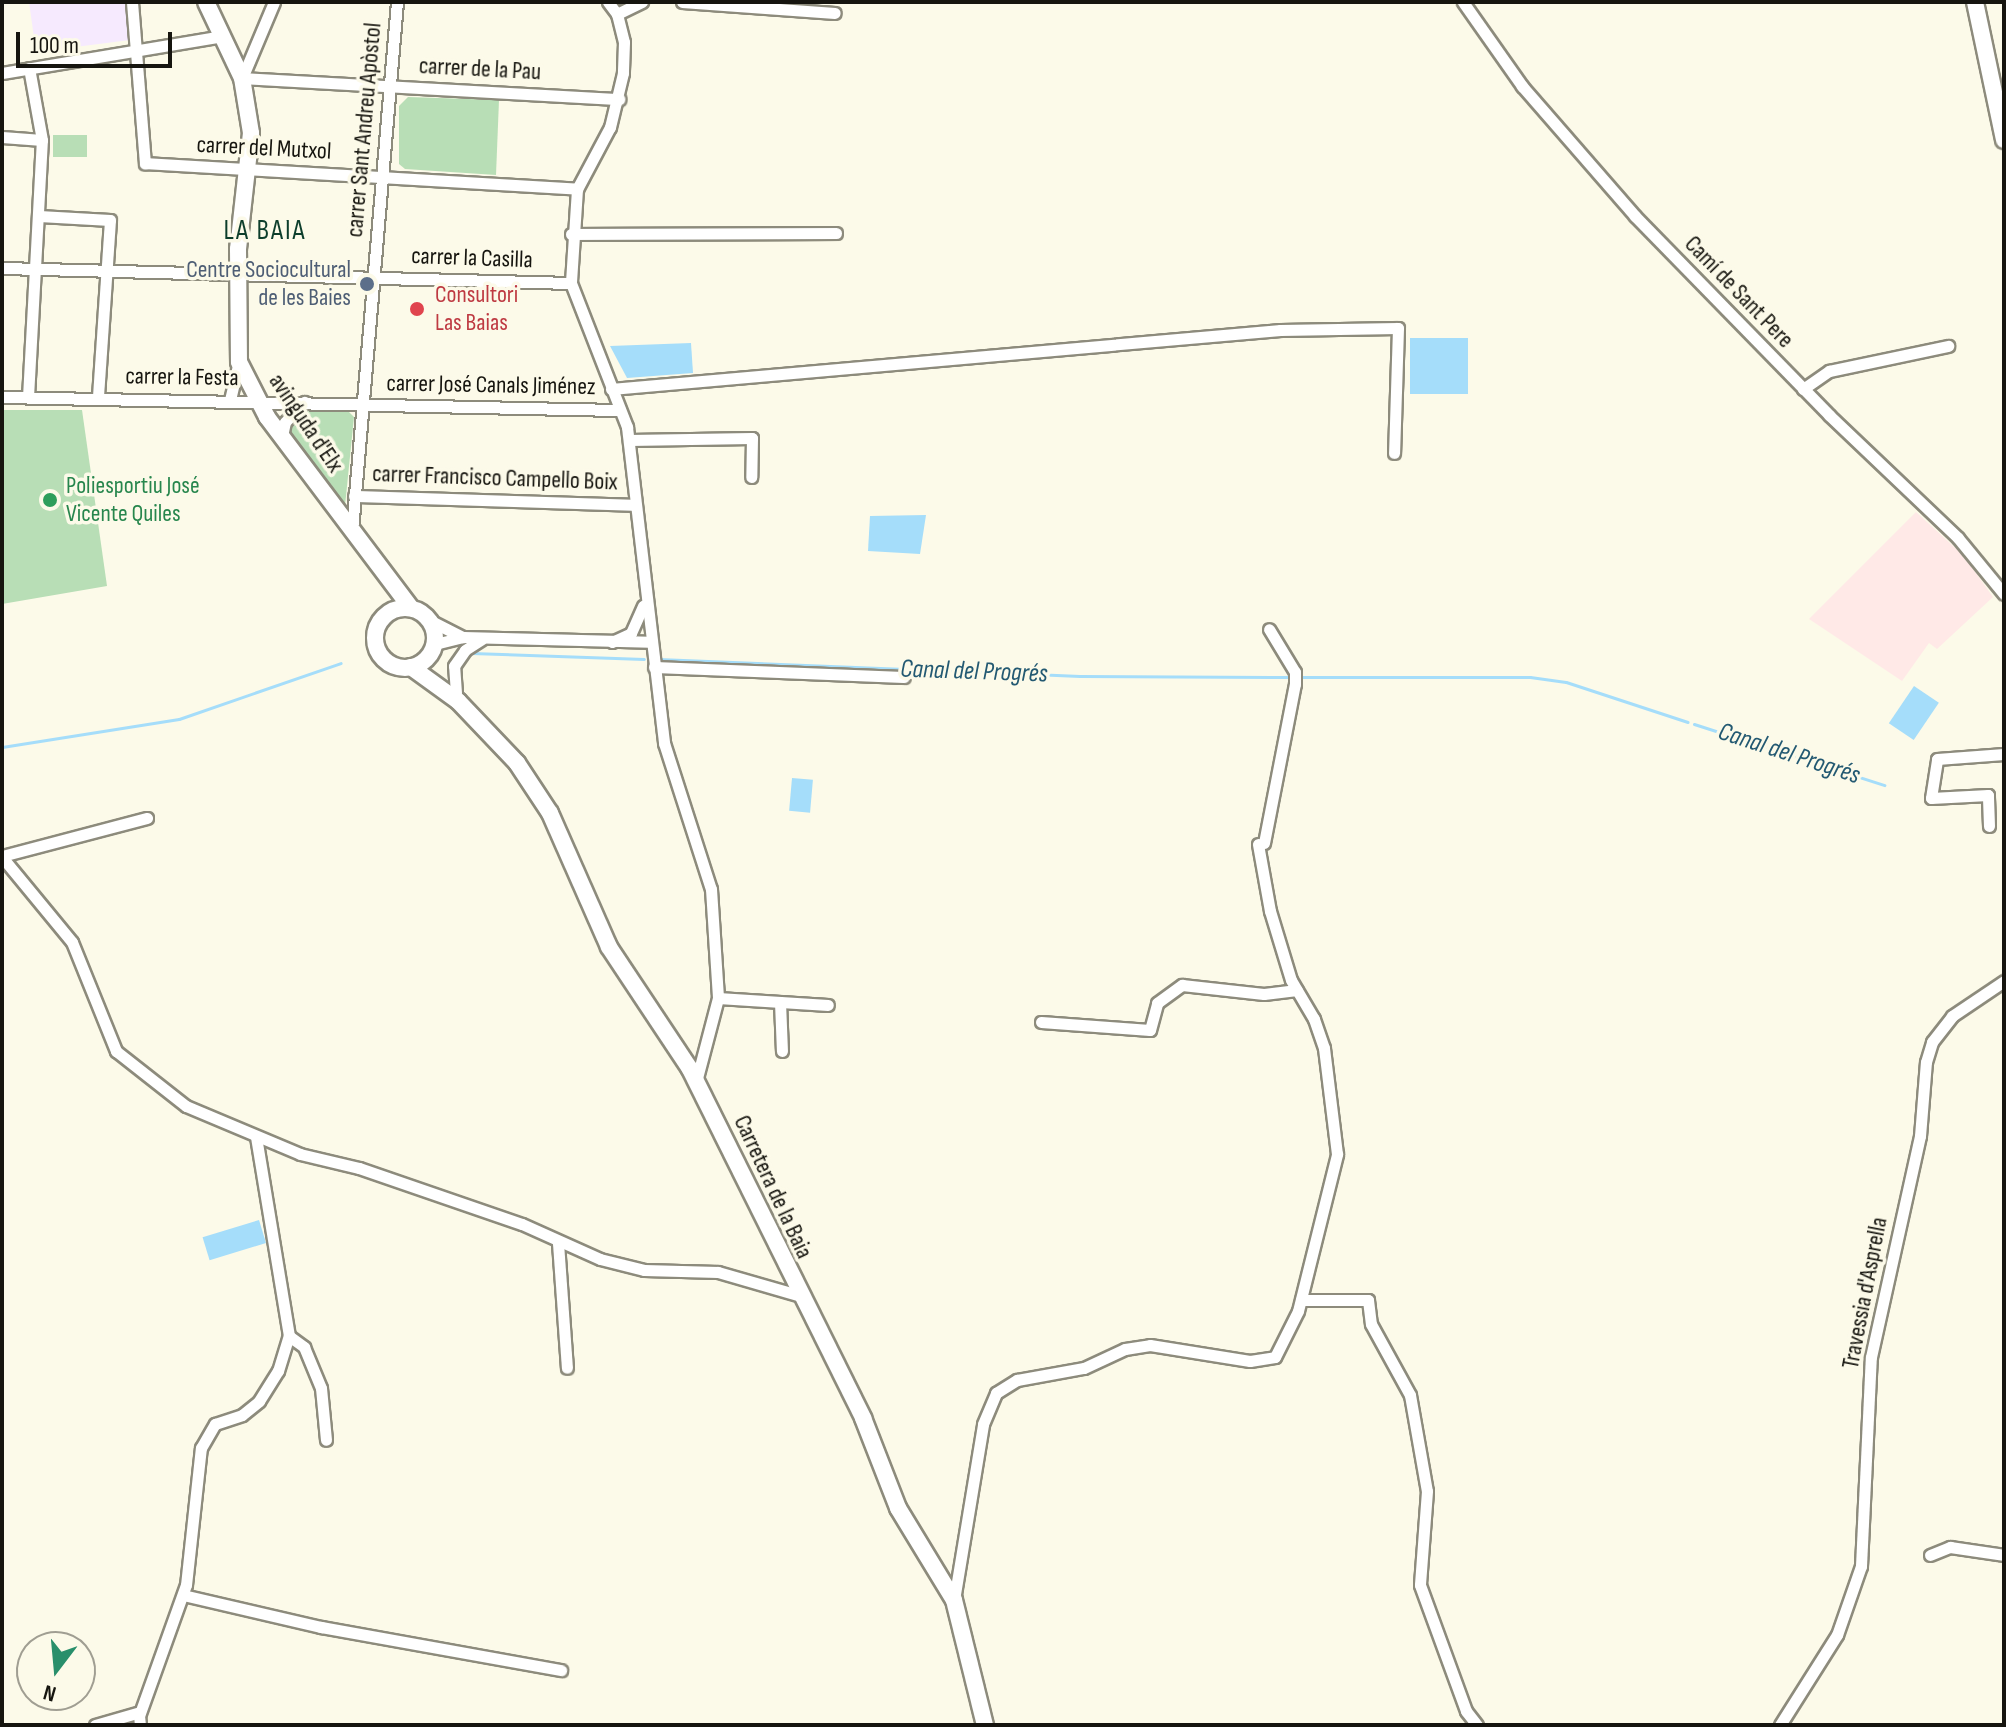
<!DOCTYPE html>
<html>
<head>
<meta charset="utf-8">
<style>
	body { margin:0 }
	#map { position:relative; width:2006px; height:1727px; overflow:hidden; background:#fcfae9; font-family:"Sofia Sans Condensed",sans-serif }
	div>[style] { position:absolute }
	.commercial>* { inset:0; background:#ffe9e7 }
	.education>* { inset:0; background:#f6eafe }
	.green>* { inset:0; background:#b8deb6; transform-origin:0 0 }
	.water>* { inset:0; background:#a5ddfa; transform-origin:0 0 }
	.stream>* { height:3px; margin:-1.5px; padding:0 1.5px; transform-origin:1.5px; border-radius:1.5px; background:#a5ddfa }
	.roads { filter:drop-shadow(2px 0 #8d8b7c) drop-shadow(-2px 0 #8d8b7c) drop-shadow(0 2px #8d8b7c) drop-shadow(0 -2px #8d8b7c) }
	.minor>* { height:11px; margin:-5.5px; padding:0 5.5px; transform-origin:5.5px; border-radius:5.5px; background:#fff }
	.secondary>* { height:16px; margin:-8px; padding:0 8px; transform-origin:8px; border-radius:8px; background:#fff }
	.secondary>.ring { margin:-8px; padding:0; box-sizing:content-box; background:none; border:16px solid #fff; border-radius:50% }
	.dots>* { width:22px; height:22px; translate:-50% -50%; box-sizing:border-box; border:4px solid #fcfae9; border-radius:50% }
	span { translate:-50% -50%; white-space:nowrap; text-align:center; line-height:1.15; -webkit-text-stroke:7px #fcfae9; paint-order:stroke }
	.street-label { font-size:24px; color:#16150f }
	.service-label { font-size:24px; color:#4e5e75 }
	.right { translate:-100% -50%; text-align:right }
	.health-label { font-size:24px; color:#be3a42 }
	.left { translate:0 -50%; text-align:left }
	.leisure-label { font-size:24px; color:#27864d }
	.water-label { font-size:26px; color:#235972; font-style:italic }
	.quarter-label { font-size:28px; color:#0d3e2c; letter-spacing:2px }
	.frame { position:absolute; inset:0; border:4px solid #16150f; pointer-events:none }
	.north { position:absolute; left:16px; top:1631px; width:80px; height:80px; box-sizing:border-box; background:#fcfae9; border:2px solid #a09e92; border-radius:50%; rotate:196deg; font-size:22px; font-weight:700; line-height:32px; text-align:center; color:#16150f }
	.north::after { content:''; display:block; margin:auto; width:28px; height:36px; background:#298f6b; clip-path:polygon(50% 0,100% 100%,50% 72%,0 100%) }
	.scale { position:absolute; left:16px; top:32px; width:156px; height:36px; box-sizing:border-box; border:4px solid #16150f; border-top:0; padding-left:10px; font-size:24px; line-height:28px; white-space:nowrap; color:#16150f; -webkit-text-stroke:6px #fcfae9; paint-order:stroke }
</style>
</head>
<body>
<div id="map">
	<div class="commercial">
		<i style="clip-path:polygon(1916px 512px,1963px 555px,1993px 597px,1937px 649px,1929px 643px,1902px 681px,1809px 619px)"></i>
	</div>
	<div class="education">
		<i style="clip-path:polygon(29px 2px,125px 2px,130px 40px,36px 52px)"></i>
	</div>
	<div class="green">
		<i style="clip-path:polygon(408px 97px,499px 100px,496px 175px,405px 169px,399px 164px,399px 106px)"></i>
		<i style="left:53px;top:135px;width:34px;height:22px"></i>
		<i style="clip-path:polygon(299px 409px,347px 410px,354px 417px,345px 506px,286px 429px)"></i>
		<i style="clip-path:polygon(2px 410px,82px 410px,107px 586px,2px 604px)"></i>
	</div>
	<div class="water">
		<i style="left:1468px;top:338px;width:56px;height:58px;rotate:90deg"></i>
		<i style="clip-path:polygon(691px 343px,693px 373px,627px 378px,610px 346px)"></i>
		<i style="clip-path:polygon(926px 515px,920px 554px,868px 551px,870px 516px)"></i>
		<i style="left:1914px;top:686px;width:30px;height:45px;rotate:34deg"></i>
		<i style="left:792px;top:778px;width:21px;height:33px;rotate:5deg"></i>
		<i style="left:259px;top:1220px;width:24px;height:59px;rotate:73deg"></i>
	</div>
	<div class="stream">
		<i style="left:471px;top:653px;width:173px;rotate:2deg"></i>
		<i style="left:658px;top:659px;width:422px;rotate:2.3deg"></i>
		<i style="left:1080px;top:676px;width:210px;rotate:0.3deg"></i>
		<i style="left:1299px;top:677px;width:231px"></i>
		<i style="left:1530px;top:677px;width:36px;rotate:8deg"></i>
		<i style="left:1566px;top:682px;width:128px;rotate:18.2deg"></i>
		<i style="left:1694px;top:724px;width:200px;rotate:17.8deg"></i>
		<i style="left:2px;top:747px;width:179px;rotate:-9deg"></i>
		<i style="left:179px;top:719px;width:171px;rotate:-19.1deg"></i>
	</div>
	<div class="roads">
		<div class="minor">
			<i style="left:132px;top:2px;width:162px;rotate:85.4deg"></i>
			<i style="left:145px;top:163px;width:433px;rotate:3.4deg"></i>
			<i style="left:274px;top:2px;width:82px;rotate:112.8deg"></i>
			<i style="left:242px;top:78px;width:378px;rotate:3.2deg"></i>
			<i style="left:608px;top:2px;width:15px;rotate:53deg"></i>
			<i style="left:617px;top:14px;width:29px;rotate:76deg"></i>
			<i style="left:624px;top:42px;width:31px;rotate:92deg"></i>
			<i style="left:623px;top:73px;width:56px;rotate:103.5deg"></i>
			<i style="left:610px;top:127px;width:70px;rotate:118deg"></i>
			<i style="left:577px;top:189px;width:94px;rotate:93.7deg"></i>
			<i style="left:571px;top:283px;width:155px;rotate:68.7deg"></i>
			<i style="left:627px;top:427px;width:318px;rotate:83.3deg"></i>
			<i style="left:664px;top:743px;width:153px;rotate:72.2deg"></i>
			<i style="left:711px;top:889px;width:109px;rotate:86.3deg"></i>
			<i style="left:718px;top:998px;width:87px;rotate:104.7deg"></i>
			<i style="left:682px;top:2px;width:153px;rotate:4.1deg"></i>
			<i style="left:1463px;top:2px;width:103px;rotate:54.9deg"></i>
			<i style="left:1522px;top:86px;width:172px;rotate:49deg"></i>
			<i style="left:1635px;top:216px;width:278px;rotate:45.7deg"></i>
			<i style="left:1829px;top:415px;width:178px;rotate:43.6deg"></i>
			<i style="left:1958px;top:538px;width:72px;rotate:50.6deg"></i>
			<i style="left:617px;top:14px;width:28px;rotate:-26deg"></i>
			<i style="left:2px;top:73px;width:224px;rotate:-9.5deg"></i>
			<i style="left:2px;top:137px;width:40px;rotate:4.3deg"></i>
			<i style="left:39px;top:216px;width:71px;rotate:3.2deg"></i>
			<i style="left:110px;top:220px;width:178px;rotate:93.9deg"></i>
			<i style="left:571px;top:234px;width:265px;rotate:-0.2deg"></i>
			<i style="left:2px;top:268px;width:569px;rotate:1.51deg"></i>
			<i style="left:611px;top:389px;width:672px;rotate:-5.04deg"></i>
			<i style="left:1280px;top:330px;width:118px;rotate:-1deg"></i>
			<i style="left:1398px;top:328px;width:125px;rotate:91.8deg"></i>
			<i style="left:1803px;top:389px;width:32px;rotate:-35deg"></i>
			<i style="left:1829px;top:371px;width:122px;rotate:-11.9deg"></i>
			<i style="left:2px;top:397px;width:618px;rotate:1.21deg"></i>
			<i style="left:28px;top:397px;width:257px;rotate:-86.9deg"></i>
			<i style="left:42px;top:140px;width:73px;rotate:-100.2deg"></i>
			<i style="left:230px;top:400px;width:39px;rotate:-77deg"></i>
			<i style="left:282px;top:436px;width:14px;rotate:-78deg"></i>
			<i style="left:285px;top:422px;width:28px;rotate:-46deg"></i>
			<i style="left:629px;top:440px;width:123px;rotate:-0.9deg"></i>
			<i style="left:752px;top:438px;width:39px;rotate:91deg"></i>
			<i style="left:354px;top:496px;width:280px;rotate:1.8deg"></i>
			<i style="left:352px;top:530px;width:530px;rotate:-85.13deg"></i>
			<i style="left:429px;top:620px;width:38px;rotate:27deg"></i>
			<i style="left:612px;top:642px;width:21px;rotate:-25deg"></i>
			<i style="left:631px;top:633px;width:30px;rotate:-66deg"></i>
			<i style="left:435px;top:644px;width:29px;rotate:-14deg"></i>
			<i style="left:463px;top:637px;width:186px;rotate:1.5deg"></i>
			<i style="left:654px;top:667px;width:250px;rotate:2.3deg"></i>
			<i style="left:456px;top:693px;width:27px;rotate:-94deg"></i>
			<i style="left:454px;top:666px;width:19px;rotate:-55deg"></i>
			<i style="left:465px;top:650px;width:20px;rotate:-33deg"></i>
			<i style="left:1989px;top:826px;width:31px;rotate:-92deg"></i>
			<i style="left:1988px;top:795px;width:57px;rotate:177deg"></i>
			<i style="left:1931px;top:798px;width:39px;rotate:-81deg"></i>
			<i style="left:1937px;top:759px;width:67px;rotate:-4.3deg"></i>
			<i style="left:1264px;top:843px;width:162px;rotate:-79deg"></i>
			<i style="left:1295px;top:684px;width:12px;rotate:-90deg"></i>
			<i style="left:1295px;top:672px;width:50px;rotate:-121.2deg"></i>
			<i style="left:2px;top:856px;width:150px;rotate:-14.7deg"></i>
			<i style="left:2px;top:857px;width:110px;rotate:50.5deg"></i>
			<i style="left:72px;top:942px;width:118px;rotate:68deg"></i>
			<i style="left:116px;top:1051px;width:89px;rotate:38.2deg"></i>
			<i style="left:186px;top:1106px;width:124px;rotate:22.8deg"></i>
			<i style="left:300px;top:1154px;width:61px;rotate:13.3deg"></i>
			<i style="left:359px;top:1168px;width:172px;rotate:19deg"></i>
			<i style="left:522px;top:1224px;width:85px;rotate:24.2deg"></i>
			<i style="left:600px;top:1259px;width:45px;rotate:14deg"></i>
			<i style="left:644px;top:1270px;width:74px;rotate:1.5deg"></i>
			<i style="left:718px;top:1272px;width:86px;rotate:16.1deg"></i>
			<i style="left:718px;top:998px;width:110px;rotate:3.6deg"></i>
			<i style="left:780px;top:1002px;width:49px;rotate:87.7deg"></i>
			<i style="left:1041px;top:1022px;width:109px;rotate:4.2deg"></i>
			<i style="left:1150px;top:1030px;width:28px;rotate:-75deg"></i>
			<i style="left:1157px;top:1003px;width:31px;rotate:-36deg"></i>
			<i style="left:1182px;top:985px;width:82px;rotate:6.3deg"></i>
			<i style="left:1264px;top:994px;width:33px;rotate:-7deg"></i>
			<i style="left:558px;top:1243px;width:125px;rotate:85.9deg"></i>
			<i style="left:1301px;top:1300px;width:67px"></i>
			<i style="left:1368px;top:1300px;width:24px;rotate:83deg"></i>
			<i style="left:1371px;top:1324px;width:81px;rotate:61.2deg"></i>
			<i style="left:1410px;top:1395px;width:97px;rotate:80deg"></i>
			<i style="left:1427px;top:1491px;width:94px;rotate:94.3deg"></i>
			<i style="left:1420px;top:1585px;width:134px;rotate:69.9deg"></i>
			<i style="left:1466px;top:1711px;width:18px;rotate:52deg"></i>
			<i style="left:289px;top:1336px;width:19px;rotate:36deg"></i>
			<i style="left:304px;top:1347px;width:44px;rotate:67.5deg"></i>
			<i style="left:321px;top:1388px;width:52px;rotate:84.5deg"></i>
			<i style="left:1930px;top:1555px;width:22px;rotate:-22deg"></i>
			<i style="left:1950px;top:1547px;width:55px;rotate:8.4deg"></i>
			<i style="left:183px;top:1595px;width:142px;rotate:13.1deg"></i>
			<i style="left:321px;top:1627px;width:244px;rotate:10.2deg"></i>
			<i style="left:954px;top:1600px;width:178px;rotate:-80.6deg"></i>
			<i style="left:983px;top:1424px;width:34px;rotate:-67deg"></i>
			<i style="left:996px;top:1393px;width:25px;rotate:-32deg"></i>
			<i style="left:1017px;top:1380px;width:68px;rotate:-10.2deg"></i>
			<i style="left:1084px;top:1368px;width:45px;rotate:-24.9deg"></i>
			<i style="left:1125px;top:1349px;width:25px;rotate:-9deg"></i>
			<i style="left:1150px;top:1345px;width:101px;rotate:9.1deg"></i>
			<i style="left:1250px;top:1361px;width:25px;rotate:-9deg"></i>
			<i style="left:1275px;top:1357px;width:51px;rotate:-63.4deg"></i>
			<i style="left:1298px;top:1311px;width:162px;rotate:-76deg"></i>
			<i style="left:1337px;top:1154px;width:107px;rotate:-97deg"></i>
			<i style="left:1324px;top:1048px;width:31px;rotate:-109deg"></i>
			<i style="left:1314px;top:1019px;width:45px;rotate:-120.5deg"></i>
			<i style="left:1291px;top:980px;width:72px;rotate:-106.9deg"></i>
			<i style="left:1270px;top:911px;width:68px;rotate:-100.2deg"></i>
			<i style="left:95px;top:1725px;width:47px;rotate:-16.1deg"></i>
			<i style="left:140px;top:1725px;width:9px;rotate:-96deg"></i>
			<i style="left:139px;top:1716px;width:139px;rotate:-70.3deg"></i>
			<i style="left:186px;top:1585px;width:138px;rotate:-83.8deg"></i>
			<i style="left:201px;top:1448px;width:28px;rotate:-60deg"></i>
			<i style="left:215px;top:1424px;width:28px;rotate:-18deg"></i>
			<i style="left:242px;top:1415px;width:22px;rotate:-39deg"></i>
			<i style="left:259px;top:1401px;width:36px;rotate:-58deg"></i>
			<i style="left:278px;top:1371px;width:37px;rotate:-73deg"></i>
			<i style="left:289px;top:1336px;width:202px;rotate:-99.4deg"></i>
			<i style="left:1780px;top:1725px;width:107px;rotate:-57.7deg"></i>
			<i style="left:1837px;top:1635px;width:73px;rotate:-70.8deg"></i>
			<i style="left:1861px;top:1566px;width:209px;rotate:-87.3deg"></i>
			<i style="left:1871px;top:1357px;width:226px;rotate:-77.5deg"></i>
			<i style="left:1920px;top:1136px;width:74px;rotate:-85.4deg"></i>
			<i style="left:1926px;top:1062px;width:21px;rotate:-73deg"></i>
			<i style="left:1932px;top:1042px;width:33px;rotate:-52deg"></i>
			<i style="left:1952px;top:1016px;width:63px;rotate:-33.9deg"></i>
		</div>
		<div class="secondary">
			<i style="left:206px;top:2px;width:84px;rotate:64.7deg"></i>
			<i style="left:242px;top:78px;width:56px;rotate:80.7deg"></i>
			<i style="left:251px;top:133px;width:117px;rotate:96.4deg"></i>
			<i style="left:238px;top:249px;width:113px;rotate:89.5deg"></i>
			<i style="left:239px;top:362px;width:62px;rotate:63deg"></i>
			<i style="left:267px;top:417px;width:239px;rotate:53deg"></i>
			<i style="left:1975px;top:2px;width:141px;rotate:78.1deg"></i>
			<i class="ring" style="left:375px;top:608px;width:44px;height:44px"></i>
			<i style="left:411px;top:667px;width:58px;rotate:35.9deg"></i>
			<i style="left:458px;top:701px;width:86px;rotate:46.4deg"></i>
			<i style="left:517px;top:763px;width:60px;rotate:56.6deg"></i>
			<i style="left:550px;top:813px;width:146px;rotate:66.2deg"></i>
			<i style="left:609px;top:947px;width:146px;rotate:56.4deg"></i>
			<i style="left:690px;top:1069px;width:390px;rotate:63.6deg"></i>
			<i style="left:863px;top:1418px;width:97px;rotate:68.7deg"></i>
			<i style="left:898px;top:1508px;width:108px;rotate:58.7deg"></i>
			<i style="left:954px;top:1600px;width:129px;rotate:76.1deg"></i>
		</div>
	</div>
	<div class="dots">
		<i style="left:367px;top:284px;background:#5c6f8a"></i>
		<i style="left:417px;top:309px;background:#e0444e"></i>
		<i style="left:50px;top:500px;background:#2e9e5b"></i>
	</div>
	<div class="street-label">
		<span style="left:480px;top:69px;rotate:3deg">carrer de la Pau</span>
		<span style="left:364px;top:130px;rotate:-85deg">carrer Sant Andreu Apòstol</span>
		<span style="left:264px;top:148px;rotate:3deg">carrer del Mutxol</span>
		<span style="left:472px;top:258px;rotate:2deg">carrer la Casilla</span>
		<span style="left:1739px;top:292px;rotate:46deg">Camí de Sant Pere</span>
		<span style="left:182px;top:377px;rotate:1deg">carrer la Festa</span>
		<span style="left:491px;top:385px;rotate:1deg">carrer José Canals Jiménez</span>
		<span style="left:306px;top:423px;rotate:56deg">avinguda d'Elx</span>
		<span style="left:495px;top:478px;rotate:2deg">carrer Francisco Campello Boix</span>
		<span style="left:773px;top:1187px;rotate:65deg">Carretera de la Baia</span>
		<span style="left:1865px;top:1293px;rotate:-79deg">Travessia d'Asprella</span>
	</div>
	<div class="service-label">
		<span class="right" style="left:351px;top:284px">Centre Sociocultural<br>de les Baies</span>
	</div>
	<div class="health-label">
		<span class="left" style="left:435px;top:309px">Consultori<br>Las Baias</span>
	</div>
	<div class="leisure-label">
		<span class="left" style="left:66px;top:500px">Poliesportiu José<br>Vicente Quiles</span>
	</div>
	<div class="water-label">
		<span style="left:974px;top:672px;rotate:2deg">Canal del Progrés</span>
		<span style="left:1789px;top:754px;rotate:18deg">Canal del Progrés</span>
	</div>
	<div class="quarter-label">
		<span style="left:265px;top:231px">LA BAIA</span>
	</div>
	<div class="frame"></div>
	<div class="north">N</div>
	<div class="scale">100 m</div>
</div>
</body>
</html>
